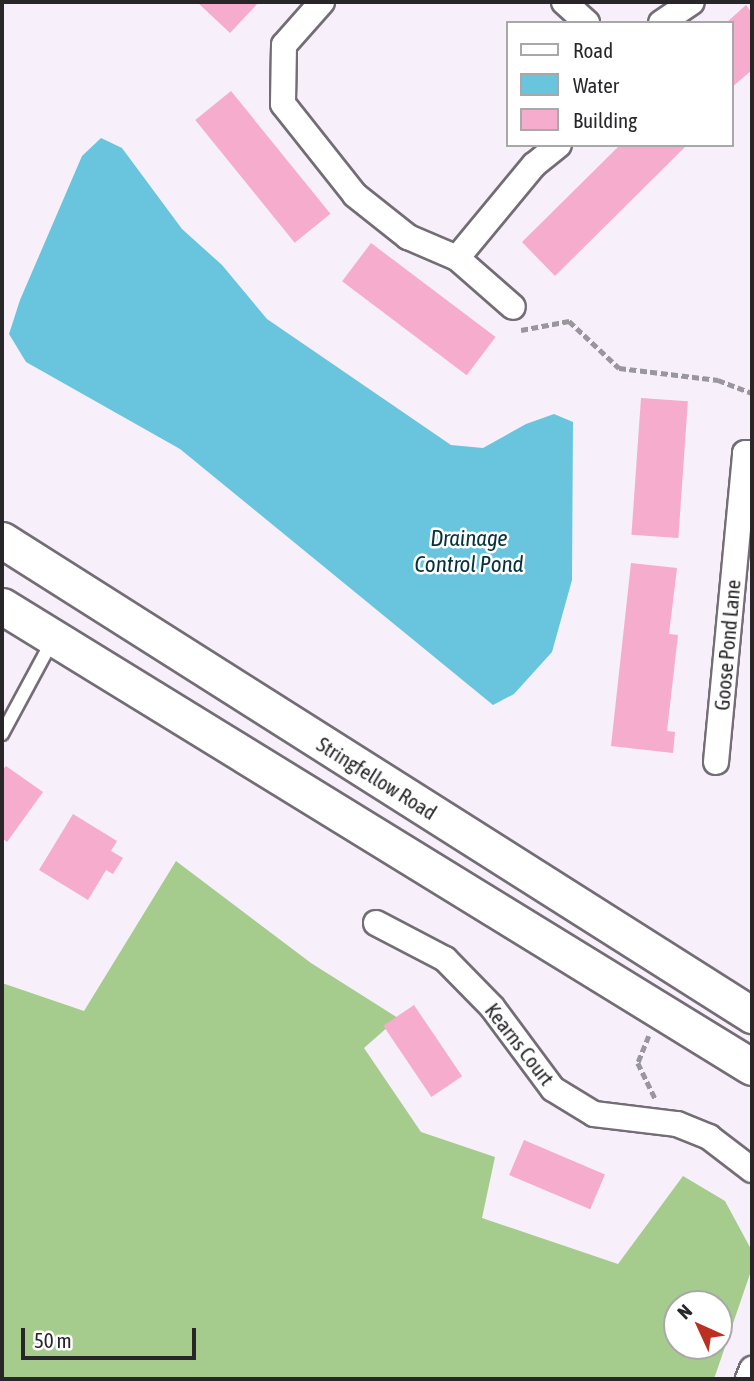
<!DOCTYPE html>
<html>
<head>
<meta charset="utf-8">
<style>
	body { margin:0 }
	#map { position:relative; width:754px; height:1381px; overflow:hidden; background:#f7f0fa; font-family:"Asap Condensed",sans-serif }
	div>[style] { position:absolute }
	.forest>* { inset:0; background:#a5cb8d }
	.water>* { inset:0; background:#69c5de }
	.building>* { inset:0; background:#f5accd; transform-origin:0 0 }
	.path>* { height:4.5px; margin-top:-2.25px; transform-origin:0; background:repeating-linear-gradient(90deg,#9a969d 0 7px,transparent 0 10.5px) }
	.roads { filter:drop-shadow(2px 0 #746d76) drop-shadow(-2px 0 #746d76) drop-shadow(0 2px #746d76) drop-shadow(0 -2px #746d76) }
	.lane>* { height:12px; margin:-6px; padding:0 6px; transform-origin:6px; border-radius:6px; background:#fff }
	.street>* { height:24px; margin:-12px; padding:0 12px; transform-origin:12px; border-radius:12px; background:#fff }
	.secondary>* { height:35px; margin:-17.5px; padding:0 17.5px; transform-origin:17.5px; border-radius:17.5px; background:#fff }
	span { translate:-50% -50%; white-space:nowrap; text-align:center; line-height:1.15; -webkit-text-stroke:5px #fff; paint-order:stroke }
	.street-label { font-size:21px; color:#282629 }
	.water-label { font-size:23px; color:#04323d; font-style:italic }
	.frame { position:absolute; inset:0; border:4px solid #282629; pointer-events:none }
	.legend { position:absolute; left:506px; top:21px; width:228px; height:126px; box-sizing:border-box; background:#fff; border:2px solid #a9a8a9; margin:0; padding:9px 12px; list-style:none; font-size:21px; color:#282629 }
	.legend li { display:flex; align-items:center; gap:14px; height:35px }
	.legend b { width:35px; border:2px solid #a9a8a9 }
	.north { position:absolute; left:663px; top:1290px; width:70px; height:70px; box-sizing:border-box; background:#fff; border:2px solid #a9a8a9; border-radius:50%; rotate:315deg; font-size:19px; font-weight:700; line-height:28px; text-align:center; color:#282629 }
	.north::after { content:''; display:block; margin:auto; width:24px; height:32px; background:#bc2f21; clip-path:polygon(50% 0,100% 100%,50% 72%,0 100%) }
	.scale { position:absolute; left:21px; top:1328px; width:175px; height:32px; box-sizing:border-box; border:4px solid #282629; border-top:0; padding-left:9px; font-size:21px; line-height:24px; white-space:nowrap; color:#282629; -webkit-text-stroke:5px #fff; paint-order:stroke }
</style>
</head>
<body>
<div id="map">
	<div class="forest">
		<i style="clip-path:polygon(evenodd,176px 861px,311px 963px,398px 1018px,364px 1048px,421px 1132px,495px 1157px,482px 1218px,618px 1264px,683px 1176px,725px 1201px,752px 1251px,752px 1268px,714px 1379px,2px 1379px,2px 983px,84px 1011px,176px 861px,677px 1304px,719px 1304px,719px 1346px,677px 1346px,677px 1304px)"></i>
	</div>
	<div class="water">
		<i style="clip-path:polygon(101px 138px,122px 148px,182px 229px,222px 265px,267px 319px,451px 445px,483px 448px,526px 424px,554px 414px,573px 422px,572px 580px,552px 652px,514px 694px,493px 705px,180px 449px,26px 362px,9px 334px,20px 300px,82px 156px)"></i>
	</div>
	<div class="building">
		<i style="clip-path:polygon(197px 2px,259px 2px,230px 33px)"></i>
		<i style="clip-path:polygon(746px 5px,752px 13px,752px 70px,731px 88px,731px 23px,726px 23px)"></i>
		<i style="left:231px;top:91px;width:158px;height:46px;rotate:51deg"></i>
		<i style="clip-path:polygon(620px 145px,687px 145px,555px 276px,522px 242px)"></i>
		<i style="left:371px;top:243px;width:156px;height:48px;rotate:37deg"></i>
		<i style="left:641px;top:398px;width:47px;height:137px;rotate:4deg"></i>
		<i style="clip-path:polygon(631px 563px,677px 568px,669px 634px,678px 635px,667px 731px,675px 732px,673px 753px,611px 746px)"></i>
		<i style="clip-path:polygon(6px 766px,43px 792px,7px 842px,2px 838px,2px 771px)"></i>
		<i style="clip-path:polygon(73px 814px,117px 841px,111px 851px,123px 858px,113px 874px,106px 870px,88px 900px,39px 870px)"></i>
		<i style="left:414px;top:1005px;width:86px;height:37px;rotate:56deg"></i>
		<i style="left:524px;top:1140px;width:88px;height:38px;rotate:23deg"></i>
	</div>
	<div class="path">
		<i style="left:521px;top:330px;width:49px;rotate:-10.6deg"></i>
		<i style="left:569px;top:321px;width:69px;rotate:43.2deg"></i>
		<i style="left:619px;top:368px;width:100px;rotate:6.9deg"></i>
		<i style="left:718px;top:380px;width:36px;rotate:21deg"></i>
		<i style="left:649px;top:1036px;width:29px;rotate:112deg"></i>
		<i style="left:638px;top:1063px;width:41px;rotate:64.1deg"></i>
	</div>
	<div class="roads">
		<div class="lane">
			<i style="left:2px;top:734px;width:106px;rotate:-61.7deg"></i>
		</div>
		<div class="street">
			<i style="left:322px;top:2px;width:57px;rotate:131.5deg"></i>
			<i style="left:284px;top:45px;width:59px;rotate:91deg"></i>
			<i style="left:283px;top:104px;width:116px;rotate:51.6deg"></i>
			<i style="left:355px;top:195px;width:68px;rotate:38.4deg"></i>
			<i style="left:408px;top:237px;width:53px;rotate:23.2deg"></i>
			<i style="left:457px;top:258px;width:121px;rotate:-50.4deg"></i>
			<i style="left:534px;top:165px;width:32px;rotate:-39deg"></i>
			<i style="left:564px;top:2px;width:31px;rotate:42deg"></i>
			<i style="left:661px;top:23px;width:37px;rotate:-34deg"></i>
			<i style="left:457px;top:258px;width:74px;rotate:41.2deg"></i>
			<i style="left:716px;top:762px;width:310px;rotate:-84.6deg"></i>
			<i style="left:745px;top:453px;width:7px"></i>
			<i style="left:376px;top:923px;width:78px;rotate:27.6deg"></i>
			<i style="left:445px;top:959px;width:67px;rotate:45.6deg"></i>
			<i style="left:492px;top:1007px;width:102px;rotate:53.4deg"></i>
			<i style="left:553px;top:1089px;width:48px;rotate:31.4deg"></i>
			<i style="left:594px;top:1114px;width:84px;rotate:6.9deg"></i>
			<i style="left:677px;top:1124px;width:35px;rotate:22deg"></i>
			<i style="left:709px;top:1137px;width:54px;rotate:37.5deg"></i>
			<i style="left:748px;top:1379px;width:11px;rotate:-68deg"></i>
		</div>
		<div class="secondary">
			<i style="left:2px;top:540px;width:888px;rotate:32.35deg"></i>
			<i style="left:2px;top:606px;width:880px;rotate:31.58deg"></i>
		</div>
	</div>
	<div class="street-label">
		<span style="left:727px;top:645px;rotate:-85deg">Goose Pond Lane</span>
		<span style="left:377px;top:778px;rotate:32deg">Stringfellow Road</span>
		<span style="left:520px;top:1044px;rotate:52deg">Kearns Court</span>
	</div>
	<div class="water-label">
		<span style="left:469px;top:551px">Drainage<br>Control Pond</span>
	</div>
	<div class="frame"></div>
	<ul class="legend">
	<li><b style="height:9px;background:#fff"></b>Road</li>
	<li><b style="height:19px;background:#69c5de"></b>Water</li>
	<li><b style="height:19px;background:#f5accd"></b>Building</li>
	</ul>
	<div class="north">N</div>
	<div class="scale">50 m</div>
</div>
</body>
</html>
